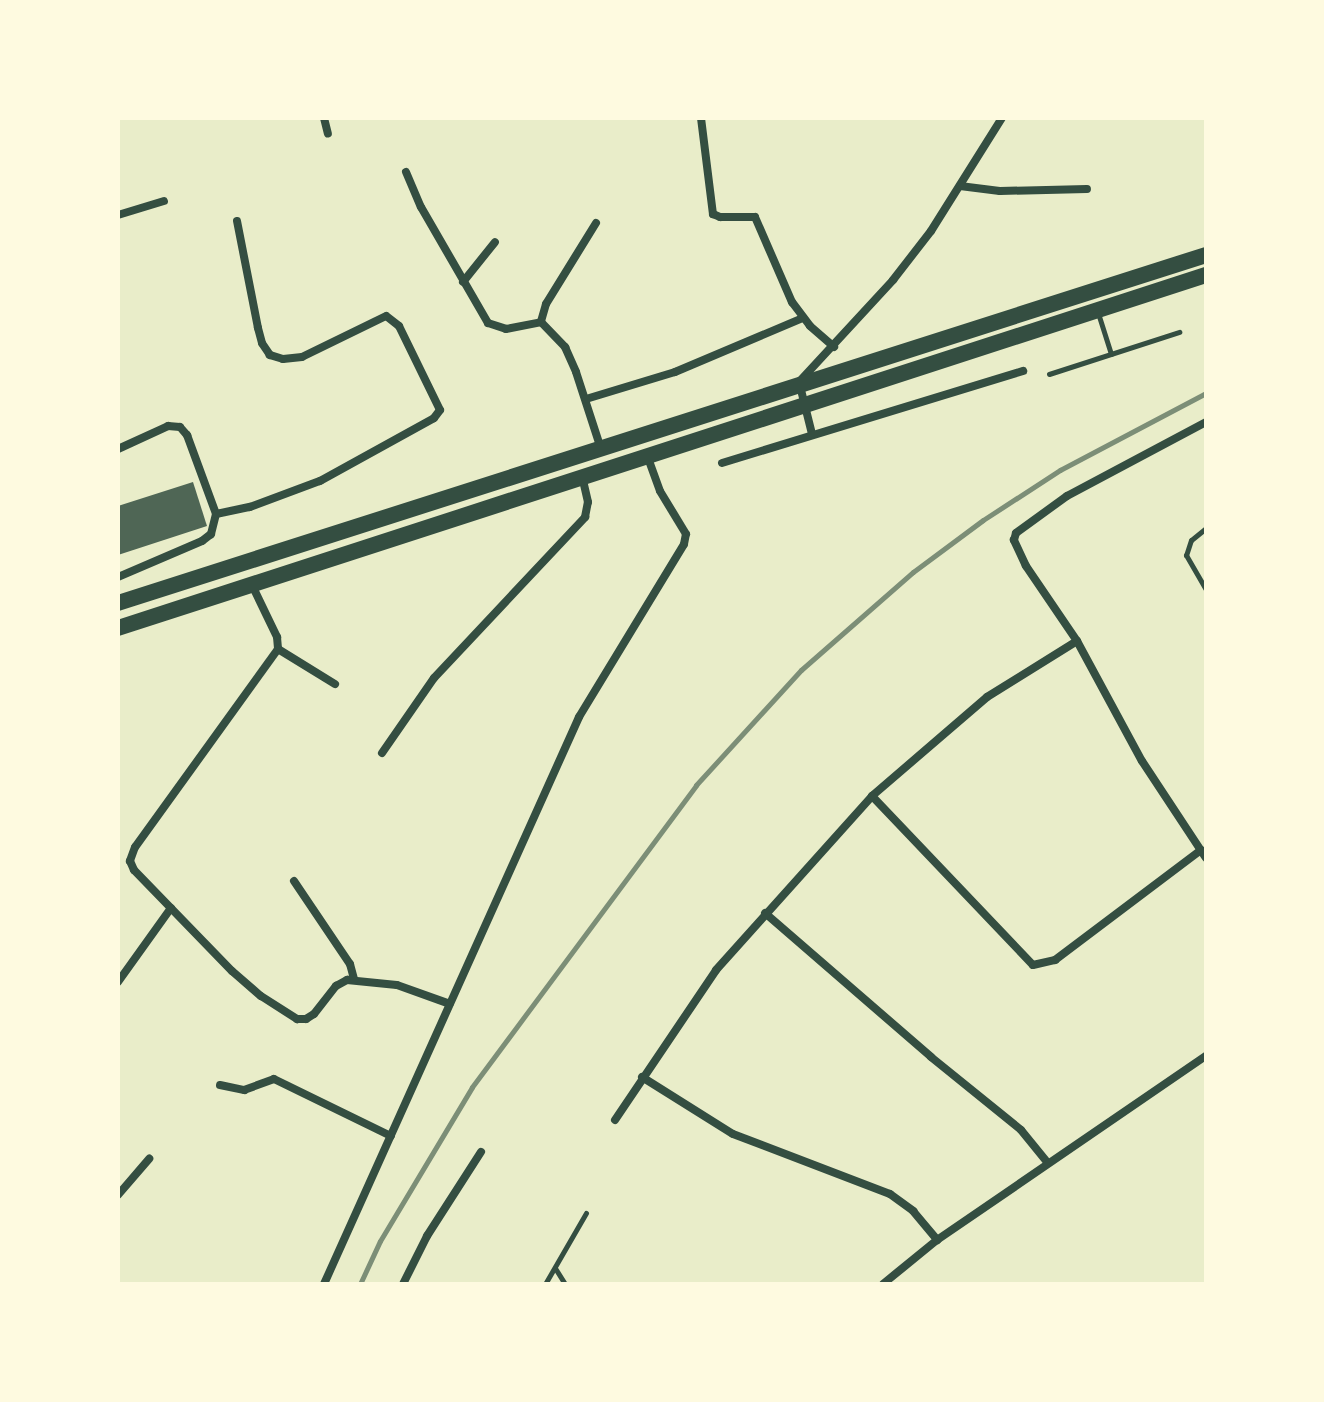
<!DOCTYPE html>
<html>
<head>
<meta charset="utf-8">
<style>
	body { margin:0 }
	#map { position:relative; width:1324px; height:1402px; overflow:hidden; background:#e9edc9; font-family:Commissioner,sans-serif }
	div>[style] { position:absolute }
	.building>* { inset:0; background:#4f6655 }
	.service>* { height:5px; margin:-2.5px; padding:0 2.5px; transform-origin:2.5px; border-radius:2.5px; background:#344e41 }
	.minor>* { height:8px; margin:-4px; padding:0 4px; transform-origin:4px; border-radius:4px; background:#344e41 }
	.trunk>* { height:16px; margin:-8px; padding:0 8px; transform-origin:8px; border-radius:8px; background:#344e41 }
	.rail>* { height:5px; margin:-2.5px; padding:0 2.5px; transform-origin:2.5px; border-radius:2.5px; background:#7c8e77 }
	span { translate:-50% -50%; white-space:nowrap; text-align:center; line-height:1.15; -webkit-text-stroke:8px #fefae0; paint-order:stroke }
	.frame { position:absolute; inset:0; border:120px solid #fefae0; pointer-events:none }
</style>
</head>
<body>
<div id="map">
	<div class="building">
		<i style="clip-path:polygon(193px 482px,207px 526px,118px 555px,118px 506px)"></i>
	</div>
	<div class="service">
		<i style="left:1098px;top:313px;width:43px;rotate:72.4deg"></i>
		<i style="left:1049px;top:374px;width:137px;rotate:-17.9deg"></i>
		<i style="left:1206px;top:528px;width:19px;rotate:141deg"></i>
		<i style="left:1191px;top:540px;width:16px;rotate:108deg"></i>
		<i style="left:1186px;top:555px;width:39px;rotate:60deg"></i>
		<i style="left:555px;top:1268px;width:19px;rotate:58deg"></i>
		<i style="left:545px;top:1284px;width:82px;rotate:-60deg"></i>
	</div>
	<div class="minor">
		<i style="left:324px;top:118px;width:16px;rotate:76deg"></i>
		<i style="left:701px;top:118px;width:97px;rotate:82.9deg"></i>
		<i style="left:713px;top:214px;width:8px;rotate:23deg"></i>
		<i style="left:720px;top:217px;width:35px"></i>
		<i style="left:755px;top:217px;width:93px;rotate:66.5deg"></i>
		<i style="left:792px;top:302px;width:30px;rotate:53deg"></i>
		<i style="left:810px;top:326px;width:32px;rotate:41deg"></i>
		<i style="left:406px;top:172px;width:38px;rotate:67deg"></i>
		<i style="left:421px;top:207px;width:134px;rotate:60deg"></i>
		<i style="left:488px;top:323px;width:19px;rotate:18deg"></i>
		<i style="left:506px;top:329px;width:36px;rotate:-11deg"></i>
		<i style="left:960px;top:186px;width:40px;rotate:7.1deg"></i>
		<i style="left:1000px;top:191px;width:87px;rotate:-1.3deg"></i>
		<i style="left:118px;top:215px;width:48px;rotate:-16.9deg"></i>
		<i style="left:596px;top:223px;width:95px;rotate:121.7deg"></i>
		<i style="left:546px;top:304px;width:19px;rotate:106deg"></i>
		<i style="left:541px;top:322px;width:35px;rotate:46deg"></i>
		<i style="left:565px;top:347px;width:27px;rotate:66deg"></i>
		<i style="left:576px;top:372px;width:81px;rotate:72deg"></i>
		<i style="left:463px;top:282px;width:51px;rotate:-51.3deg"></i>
		<i style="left:586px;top:399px;width:93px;rotate:-16.9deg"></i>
		<i style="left:675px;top:372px;width:139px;rotate:-22.9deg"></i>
		<i style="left:812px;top:434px;width:54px;rotate:-104deg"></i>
		<i style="left:799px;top:382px;width:139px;rotate:-47.3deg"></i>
		<i style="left:893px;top:280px;width:62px;rotate:-52.2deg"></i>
		<i style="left:931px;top:231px;width:133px;rotate:-57.9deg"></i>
		<i style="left:118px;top:449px;width:55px;rotate:-24.7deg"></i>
		<i style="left:168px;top:426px;width:12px;rotate:5deg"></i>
		<i style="left:180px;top:427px;width:11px;rotate:49deg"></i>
		<i style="left:187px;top:435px;width:84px;rotate:69.8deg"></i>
		<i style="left:216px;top:514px;width:21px;rotate:104deg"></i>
		<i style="left:211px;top:534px;width:11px;rotate:142deg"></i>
		<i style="left:202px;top:541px;width:91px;rotate:156.8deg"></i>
		<i style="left:722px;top:463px;width:315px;rotate:-17deg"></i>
		<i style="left:216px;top:514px;width:35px;rotate:-12deg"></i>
		<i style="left:250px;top:507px;width:75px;rotate:-20.4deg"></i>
		<i style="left:320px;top:481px;width:130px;rotate:-28.9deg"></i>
		<i style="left:434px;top:418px;width:10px;rotate:-53deg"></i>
		<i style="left:440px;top:410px;width:93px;rotate:-116deg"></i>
		<i style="left:399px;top:326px;width:16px;rotate:-142deg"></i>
		<i style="left:386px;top:316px;width:93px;rotate:154deg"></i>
		<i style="left:302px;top:357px;width:19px;rotate:174deg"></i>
		<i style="left:283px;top:359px;width:14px;rotate:-163deg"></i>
		<i style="left:270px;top:355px;width:14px;rotate:-124deg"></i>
		<i style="left:262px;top:343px;width:16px;rotate:-105deg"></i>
		<i style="left:258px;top:328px;width:109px;rotate:-101.1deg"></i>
		<i style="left:252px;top:585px;width:58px;rotate:64.3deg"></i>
		<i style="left:277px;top:637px;width:12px;rotate:85deg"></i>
		<i style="left:278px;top:649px;width:244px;rotate:125.8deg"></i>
		<i style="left:135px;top:847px;width:15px;rotate:110deg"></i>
		<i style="left:130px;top:861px;width:10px;rotate:66deg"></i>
		<i style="left:134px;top:870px;width:141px;rotate:45.9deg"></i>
		<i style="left:232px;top:971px;width:38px;rotate:41deg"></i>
		<i style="left:261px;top:996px;width:43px;rotate:32.6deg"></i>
		<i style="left:297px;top:1019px;width:9px"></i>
		<i style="left:306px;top:1019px;width:9px;rotate:-32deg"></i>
		<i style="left:314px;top:1014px;width:36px;rotate:-52deg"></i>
		<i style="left:336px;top:986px;width:13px;rotate:-29deg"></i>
		<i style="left:347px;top:980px;width:50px;rotate:5.7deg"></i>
		<i style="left:397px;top:985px;width:56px;rotate:19.7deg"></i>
		<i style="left:1077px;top:641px;width:91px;rotate:-124.2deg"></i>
		<i style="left:1026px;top:566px;width:29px;rotate:-115deg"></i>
		<i style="left:1014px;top:540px;width:7px;rotate:-74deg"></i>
		<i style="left:1016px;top:533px;width:63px;rotate:-36deg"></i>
		<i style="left:1067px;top:496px;width:157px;rotate:-28deg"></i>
		<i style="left:278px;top:649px;width:67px;rotate:31.6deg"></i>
		<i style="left:382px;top:753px;width:91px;rotate:-55.3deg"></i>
		<i style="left:434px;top:678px;width:221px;rotate:-46.8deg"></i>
		<i style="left:585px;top:517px;width:15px;rotate:-79deg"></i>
		<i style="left:588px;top:502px;width:27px;rotate:-103deg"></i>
		<i style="left:872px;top:796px;width:233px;rotate:46.4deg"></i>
		<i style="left:1033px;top:965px;width:23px;rotate:-13deg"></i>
		<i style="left:1055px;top:960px;width:183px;rotate:-37deg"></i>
		<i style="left:294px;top:881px;width:100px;rotate:56deg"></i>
		<i style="left:350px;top:964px;width:16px;rotate:75deg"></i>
		<i style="left:765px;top:913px;width:220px;rotate:40.9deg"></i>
		<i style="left:931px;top:1057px;width:116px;rotate:39deg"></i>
		<i style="left:1021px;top:1130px;width:41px;rotate:50.9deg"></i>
		<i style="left:118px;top:982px;width:91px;rotate:-54.4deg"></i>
		<i style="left:642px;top:1077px;width:107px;rotate:32.1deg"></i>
		<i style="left:733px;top:1134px;width:168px;rotate:20.9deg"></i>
		<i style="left:890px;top:1194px;width:29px;rotate:36deg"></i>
		<i style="left:913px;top:1211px;width:38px;rotate:50deg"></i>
		<i style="left:220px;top:1085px;width:25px;rotate:12deg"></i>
		<i style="left:244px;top:1090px;width:32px;rotate:-20deg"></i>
		<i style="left:274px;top:1079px;width:130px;rotate:26deg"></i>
		<i style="left:615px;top:1120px;width:181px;rotate:-56deg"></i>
		<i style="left:716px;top:970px;width:234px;rotate:-48.1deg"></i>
		<i style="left:872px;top:796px;width:152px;rotate:-40.7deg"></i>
		<i style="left:987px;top:697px;width:106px;rotate:-31.9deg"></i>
		<i style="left:1077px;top:641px;width:136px;rotate:61.6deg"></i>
		<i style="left:1142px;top:761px;width:116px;rotate:56.6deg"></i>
		<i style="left:118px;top:1195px;width:48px;rotate:-49.3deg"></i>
		<i style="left:324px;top:1284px;width:622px;rotate:-65.78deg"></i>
		<i style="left:579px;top:717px;width:202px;rotate:-58.7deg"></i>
		<i style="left:684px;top:544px;width:10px;rotate:-79deg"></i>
		<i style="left:686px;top:534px;width:50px;rotate:-121.2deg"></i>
		<i style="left:660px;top:491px;width:37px;rotate:-110deg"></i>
		<i style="left:403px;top:1284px;width:54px;rotate:-63.4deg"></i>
		<i style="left:427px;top:1236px;width:100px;rotate:-57.3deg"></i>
		<i style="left:883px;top:1284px;width:70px;rotate:-39.2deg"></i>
		<i style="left:937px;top:1240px;width:326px;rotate:-34.4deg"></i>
	</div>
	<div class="trunk">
		<i style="left:118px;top:603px;width:1142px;rotate:-17.74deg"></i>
		<i style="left:118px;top:628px;width:1144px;rotate:-17.98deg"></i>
	</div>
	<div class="rail">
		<i style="left:360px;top:1284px;width:47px;rotate:-65.1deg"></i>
		<i style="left:380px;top:1241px;width:179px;rotate:-59.1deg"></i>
		<i style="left:472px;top:1087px;width:376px;rotate:-53.4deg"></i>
		<i style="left:696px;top:785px;width:156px;rotate:-47.6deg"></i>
		<i style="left:801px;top:670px;width:149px;rotate:-41.2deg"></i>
		<i style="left:913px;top:572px;width:87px;rotate:-36.6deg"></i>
		<i style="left:983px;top:520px;width:92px;rotate:-33deg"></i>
		<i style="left:1060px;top:470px;width:165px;rotate:-27.8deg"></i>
	</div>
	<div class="frame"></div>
</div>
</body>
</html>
